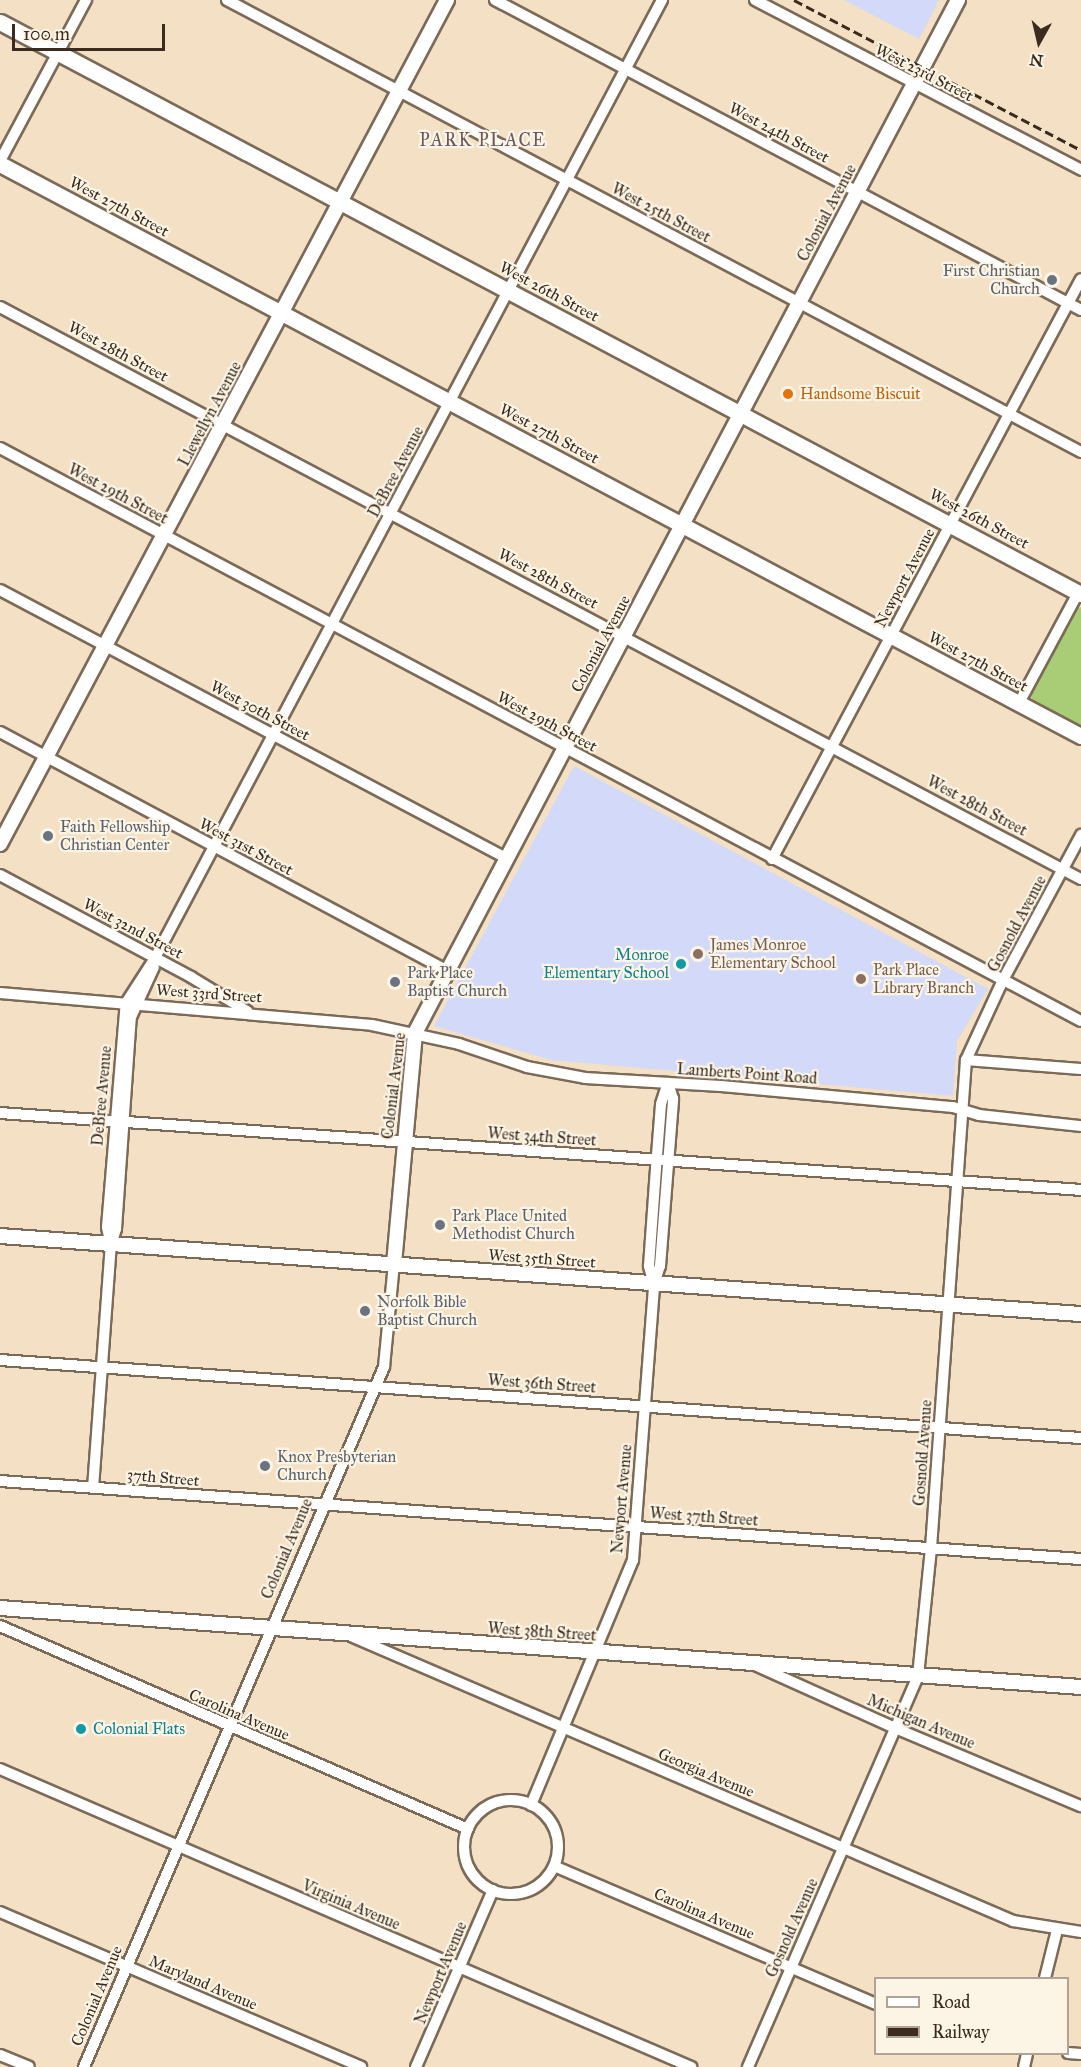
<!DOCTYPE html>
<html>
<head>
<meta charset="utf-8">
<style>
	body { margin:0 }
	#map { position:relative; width:1081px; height:2067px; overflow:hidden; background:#f4e0c4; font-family:"IM FELL Great Primer",serif }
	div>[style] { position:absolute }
	.built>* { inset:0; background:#d2d9f9 }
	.green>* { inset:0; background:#a9cd76 }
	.roads { filter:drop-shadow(2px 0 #7c6a58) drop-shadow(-2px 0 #7c6a58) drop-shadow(0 2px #7c6a58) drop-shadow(0 -2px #7c6a58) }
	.street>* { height:10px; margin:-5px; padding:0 5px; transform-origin:5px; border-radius:5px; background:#fff }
	.street>.ring { margin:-5px; padding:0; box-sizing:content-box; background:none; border:10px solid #fff; border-radius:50% }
	.secondary>* { height:14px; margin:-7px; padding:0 7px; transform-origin:7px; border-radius:7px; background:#fff }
	.primary>* { height:15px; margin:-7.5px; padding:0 7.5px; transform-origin:7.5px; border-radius:7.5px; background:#fff }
	.rail>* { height:3px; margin-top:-1.5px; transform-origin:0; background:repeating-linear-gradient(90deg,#3b2a1e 0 9px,transparent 0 13.5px) }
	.dots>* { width:16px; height:16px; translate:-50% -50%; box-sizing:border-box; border:3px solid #fcf5e5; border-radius:50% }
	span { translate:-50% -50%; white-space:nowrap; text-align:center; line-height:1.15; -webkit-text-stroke:4.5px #fcf5e5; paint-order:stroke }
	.street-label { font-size:16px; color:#3b2a1e }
	.worship-label { font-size:16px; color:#5b616d }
	.right { translate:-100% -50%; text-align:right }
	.left { translate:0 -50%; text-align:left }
	.food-label { font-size:16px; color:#c56008 }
	.education-label { font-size:16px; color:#785e54 }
	.culture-label { font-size:16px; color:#0d838f }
	.neighbourhood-label { font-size:18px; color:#6c5760; letter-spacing:1.5px }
	.legend { position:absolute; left:874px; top:1977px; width:195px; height:78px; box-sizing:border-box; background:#fcf5e5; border:2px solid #afa495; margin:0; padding:8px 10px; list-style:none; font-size:18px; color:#3b2a1e }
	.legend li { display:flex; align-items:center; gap:12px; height:30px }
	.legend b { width:30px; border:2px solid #afa495 }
	.north { position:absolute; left:1009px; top:12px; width:60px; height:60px; -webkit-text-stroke:4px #fcf5e5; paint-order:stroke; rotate:188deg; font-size:16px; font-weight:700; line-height:24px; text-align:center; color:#3b2a1e }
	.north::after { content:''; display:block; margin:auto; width:21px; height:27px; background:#3b2a1e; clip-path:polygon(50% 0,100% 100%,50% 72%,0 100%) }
	.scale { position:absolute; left:12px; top:24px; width:153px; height:27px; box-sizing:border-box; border:3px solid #3b2a1e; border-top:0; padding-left:8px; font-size:18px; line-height:21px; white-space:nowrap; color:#3b2a1e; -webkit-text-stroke:4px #fcf5e5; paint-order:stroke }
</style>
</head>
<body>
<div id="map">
	<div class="built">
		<i style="clip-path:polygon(844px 0,939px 0,919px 39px)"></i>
		<i style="clip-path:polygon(574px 766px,988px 989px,957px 1041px,953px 1096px,551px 1060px,434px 1026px)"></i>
	</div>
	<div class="green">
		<i style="clip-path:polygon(1081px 607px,1081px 729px,1032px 701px,1031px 695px,1076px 609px)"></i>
	</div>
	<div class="roads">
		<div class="street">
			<i style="left:227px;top:0;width:966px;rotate:27.89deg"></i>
			<i style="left:495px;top:0;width:663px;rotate:27.88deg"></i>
			<i style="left:755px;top:0;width:368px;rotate:27.5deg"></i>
			<i style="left:0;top:161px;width:183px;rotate:-61.9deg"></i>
			<i style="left:0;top:307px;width:1223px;rotate:27.89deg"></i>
			<i style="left:0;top:448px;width:1223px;rotate:27.93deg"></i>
			<i style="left:0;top:590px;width:573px;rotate:27.91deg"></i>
			<i style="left:1019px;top:703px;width:125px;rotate:-61.8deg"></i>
			<i style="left:0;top:732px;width:506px;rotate:28.09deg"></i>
			<i style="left:772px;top:859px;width:657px;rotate:-61.95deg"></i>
			<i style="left:0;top:875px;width:217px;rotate:28.1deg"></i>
			<i style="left:191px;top:977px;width:66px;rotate:31.3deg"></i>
			<i style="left:0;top:993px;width:373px;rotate:4.9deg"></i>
			<i style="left:372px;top:1025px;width:89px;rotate:12.3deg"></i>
			<i style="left:459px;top:1044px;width:72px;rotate:18.7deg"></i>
			<i style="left:527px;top:1067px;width:59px;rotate:10.7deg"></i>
			<i style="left:585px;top:1078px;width:136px;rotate:3.4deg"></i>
			<i style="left:721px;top:1086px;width:233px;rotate:5.2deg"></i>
			<i style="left:953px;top:1107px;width:27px;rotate:17deg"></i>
			<i style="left:979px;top:1115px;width:103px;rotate:6.2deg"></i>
			<i style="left:966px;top:1060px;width:115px;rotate:4.5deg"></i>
			<i style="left:0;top:1113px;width:1084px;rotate:4.07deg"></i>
			<i style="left:111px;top:1245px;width:18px;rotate:-103deg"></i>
			<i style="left:107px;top:1227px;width:225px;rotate:-85.2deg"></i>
			<i style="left:126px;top:1003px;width:54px;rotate:-57.2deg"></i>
			<i style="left:155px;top:958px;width:1084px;rotate:-62.11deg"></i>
			<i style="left:654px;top:1284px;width:19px;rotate:-106deg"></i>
			<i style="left:649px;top:1266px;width:98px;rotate:-85.9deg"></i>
			<i style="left:656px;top:1168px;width:64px;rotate:-85.5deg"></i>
			<i style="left:661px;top:1104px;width:22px;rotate:-72deg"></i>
			<i style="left:0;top:1360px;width:1084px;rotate:4.13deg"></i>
			<i style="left:0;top:1481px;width:1084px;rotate:4.13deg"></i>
			<i style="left:93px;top:1488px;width:244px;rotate:-85.8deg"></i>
			<i style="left:111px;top:1245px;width:17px;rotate:-73deg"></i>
			<i style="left:116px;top:1229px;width:213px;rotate:-86deg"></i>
			<i style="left:131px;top:1017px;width:55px;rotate:-65.3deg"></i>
			<i style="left:0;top:1626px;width:510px;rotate:23.45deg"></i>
			<i style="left:353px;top:1637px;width:719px;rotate:23.28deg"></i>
			<i style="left:1013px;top:1921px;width:69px;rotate:9.2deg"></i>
			<i style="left:757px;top:1666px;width:151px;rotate:24.2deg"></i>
			<i style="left:895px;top:1728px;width:202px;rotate:22.8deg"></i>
			<i style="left:0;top:1769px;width:753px;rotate:23.33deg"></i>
			<i class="ring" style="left:464px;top:1800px;width:84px;height:84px"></i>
			<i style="left:531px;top:1805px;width:265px;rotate:-67.4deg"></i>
			<i style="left:633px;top:1560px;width:277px;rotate:-85.6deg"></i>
			<i style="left:654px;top:1284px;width:19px;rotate:-72deg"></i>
			<i style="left:660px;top:1266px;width:168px;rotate:-85.5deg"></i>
			<i style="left:673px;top:1099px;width:17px;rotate:-107deg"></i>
			<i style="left:554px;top:1866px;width:350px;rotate:23.2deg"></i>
			<i style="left:0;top:1912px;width:393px;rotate:23.2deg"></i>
			<i style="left:1045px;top:1978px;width:49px;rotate:-76deg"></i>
			<i style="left:1068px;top:2053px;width:13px;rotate:4deg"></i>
			<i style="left:0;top:2055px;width:31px;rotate:22deg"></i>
			<i style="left:84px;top:2067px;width:762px;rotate:-66.8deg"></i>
			<i style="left:384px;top:1367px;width:103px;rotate:-84.5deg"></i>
			<i style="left:416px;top:2067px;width:193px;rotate:-66.5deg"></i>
			<i style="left:748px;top:2067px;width:426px;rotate:-66.5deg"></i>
			<i style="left:918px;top:1676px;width:129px;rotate:-84.2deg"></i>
			<i style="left:931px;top:1548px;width:489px;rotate:-85.9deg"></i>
			<i style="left:966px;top:1060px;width:88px;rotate:-65.2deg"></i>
			<i style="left:1003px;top:980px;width:165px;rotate:-61.7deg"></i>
			<i style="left:1024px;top:2067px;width:13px;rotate:-77deg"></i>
		</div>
		<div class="secondary">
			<i style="left:0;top:844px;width:955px;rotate:-62.09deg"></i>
			<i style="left:0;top:1236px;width:1084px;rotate:4.13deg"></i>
			<i style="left:394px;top:1264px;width:232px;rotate:-84.8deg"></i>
			<i style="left:415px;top:1033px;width:1167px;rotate:-62.27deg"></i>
			<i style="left:0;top:1608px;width:1084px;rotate:4.18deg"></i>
		</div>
		<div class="primary">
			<i style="left:0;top:22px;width:1223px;rotate:27.89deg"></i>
			<i style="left:0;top:164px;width:1223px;rotate:27.89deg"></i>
		</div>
	</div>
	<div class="rail">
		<i style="left:794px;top:0;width:324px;rotate:27.6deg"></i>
	</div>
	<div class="dots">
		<i style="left:1052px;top:280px;background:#6b7280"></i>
		<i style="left:788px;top:394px;background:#e8710a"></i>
		<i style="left:48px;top:836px;background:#6b7280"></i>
		<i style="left:698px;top:954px;background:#8d6e63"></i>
		<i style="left:681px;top:964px;background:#0f9aa8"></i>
		<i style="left:861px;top:979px;background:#8d6e63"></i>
		<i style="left:395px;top:982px;background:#6b7280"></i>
		<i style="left:440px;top:1225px;background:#6b7280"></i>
		<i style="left:365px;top:1311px;background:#6b7280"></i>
		<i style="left:265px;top:1466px;background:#6b7280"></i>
		<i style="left:81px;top:1729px;background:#0f9aa8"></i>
	</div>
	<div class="street-label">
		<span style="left:924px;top:73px;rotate:27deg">West 23rd Street</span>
		<span style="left:779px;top:133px;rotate:28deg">West 24th Street</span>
		<span style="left:119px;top:207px;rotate:28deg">West 27th Street</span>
		<span style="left:661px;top:213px;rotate:28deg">West 25th Street</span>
		<span style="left:827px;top:213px;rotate:-62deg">Colonial Avenue</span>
		<span style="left:549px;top:292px;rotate:28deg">West 26th Street</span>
		<span style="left:118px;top:352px;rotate:28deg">West 28th Street</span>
		<span style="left:210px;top:414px;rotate:-62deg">Llewellyn Avenue</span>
		<span style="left:549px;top:434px;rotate:28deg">West 27th Street</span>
		<span style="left:396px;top:472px;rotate:-62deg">DeBree Avenue</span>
		<span style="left:118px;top:494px;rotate:28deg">West 29th Street</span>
		<span style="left:979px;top:519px;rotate:28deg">West 26th Street</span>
		<span style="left:905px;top:578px;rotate:-62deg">Newport Avenue</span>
		<span style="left:548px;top:579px;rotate:28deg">West 28th Street</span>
		<span style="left:601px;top:644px;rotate:-62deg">Colonial Avenue</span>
		<span style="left:978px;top:662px;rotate:28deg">West 27th Street</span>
		<span style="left:260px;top:711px;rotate:28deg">West 30th Street</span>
		<span style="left:547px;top:722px;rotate:28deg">West 29th Street</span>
		<span style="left:977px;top:806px;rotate:28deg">West 28th Street</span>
		<span style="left:246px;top:847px;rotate:28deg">West 31st Street</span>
		<span style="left:1017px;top:924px;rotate:-62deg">Gosnold Avenue</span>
		<span style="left:133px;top:929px;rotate:28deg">West 32nd Street</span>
		<span style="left:209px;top:994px;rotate:4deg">West 33rd Street</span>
		<span style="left:747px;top:1074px;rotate:4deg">Lamberts Point Road</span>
		<span style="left:394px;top:1086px;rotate:-83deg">Colonial Avenue</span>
		<span style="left:102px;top:1096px;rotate:-85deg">DeBree Avenue</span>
		<span style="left:542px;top:1137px;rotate:4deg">West 34th Street</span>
		<span style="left:542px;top:1259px;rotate:4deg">West 35th Street</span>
		<span style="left:542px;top:1384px;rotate:4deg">West 36th Street</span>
		<span style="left:923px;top:1453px;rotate:-86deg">Gosnold Avenue</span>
		<span style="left:163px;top:1478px;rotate:5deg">37th Street</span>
		<span style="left:622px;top:1499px;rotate:-85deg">Newport Avenue</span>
		<span style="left:704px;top:1517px;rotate:4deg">West 37th Street</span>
		<span style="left:287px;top:1549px;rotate:-67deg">Colonial Avenue</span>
		<span style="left:542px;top:1632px;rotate:4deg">West 38th Street</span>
		<span style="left:239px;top:1715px;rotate:23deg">Carolina Avenue</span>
		<span style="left:921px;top:1722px;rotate:23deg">Michigan Avenue</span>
		<span style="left:706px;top:1773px;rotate:23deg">Georgia Avenue</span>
		<span style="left:351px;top:1905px;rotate:23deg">Virginia Avenue</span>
		<span style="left:704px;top:1914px;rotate:23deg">Carolina Avenue</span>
		<span style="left:792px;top:1928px;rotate:-66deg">Gosnold Avenue</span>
		<span style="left:441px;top:1973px;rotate:-67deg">Newport Avenue</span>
		<span style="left:203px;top:1983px;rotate:23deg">Maryland Avenue</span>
		<span style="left:97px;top:1996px;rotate:-67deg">Colonial Avenue</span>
	</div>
	<div class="worship-label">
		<span class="right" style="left:1040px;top:280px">First Christian<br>Church</span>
		<span class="left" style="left:60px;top:836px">Faith Fellowship<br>Christian Center</span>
		<span class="left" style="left:407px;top:982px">Park Place<br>Baptist Church</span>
		<span class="left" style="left:452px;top:1225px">Park Place United<br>Methodist Church</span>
		<span class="left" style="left:377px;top:1311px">Norfolk Bible<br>Baptist Church</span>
		<span class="left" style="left:277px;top:1466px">Knox Presbyterian<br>Church</span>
	</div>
	<div class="food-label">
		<span class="left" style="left:800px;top:394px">Handsome Biscuit</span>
	</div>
	<div class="education-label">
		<span class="left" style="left:710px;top:954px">James Monroe<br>Elementary School</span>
		<span class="left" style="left:873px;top:979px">Park Place<br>Library Branch</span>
	</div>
	<div class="culture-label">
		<span class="right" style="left:669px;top:964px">Monroe<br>Elementary School</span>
		<span class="left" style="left:93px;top:1729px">Colonial Flats</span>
	</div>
	<div class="neighbourhood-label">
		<span style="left:483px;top:140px">PARK PLACE</span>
	</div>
	<ul class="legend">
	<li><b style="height:8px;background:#fff"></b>Road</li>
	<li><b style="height:8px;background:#3b2a1e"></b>Railway</li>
	</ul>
	<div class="north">N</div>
	<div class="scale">100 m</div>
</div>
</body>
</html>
